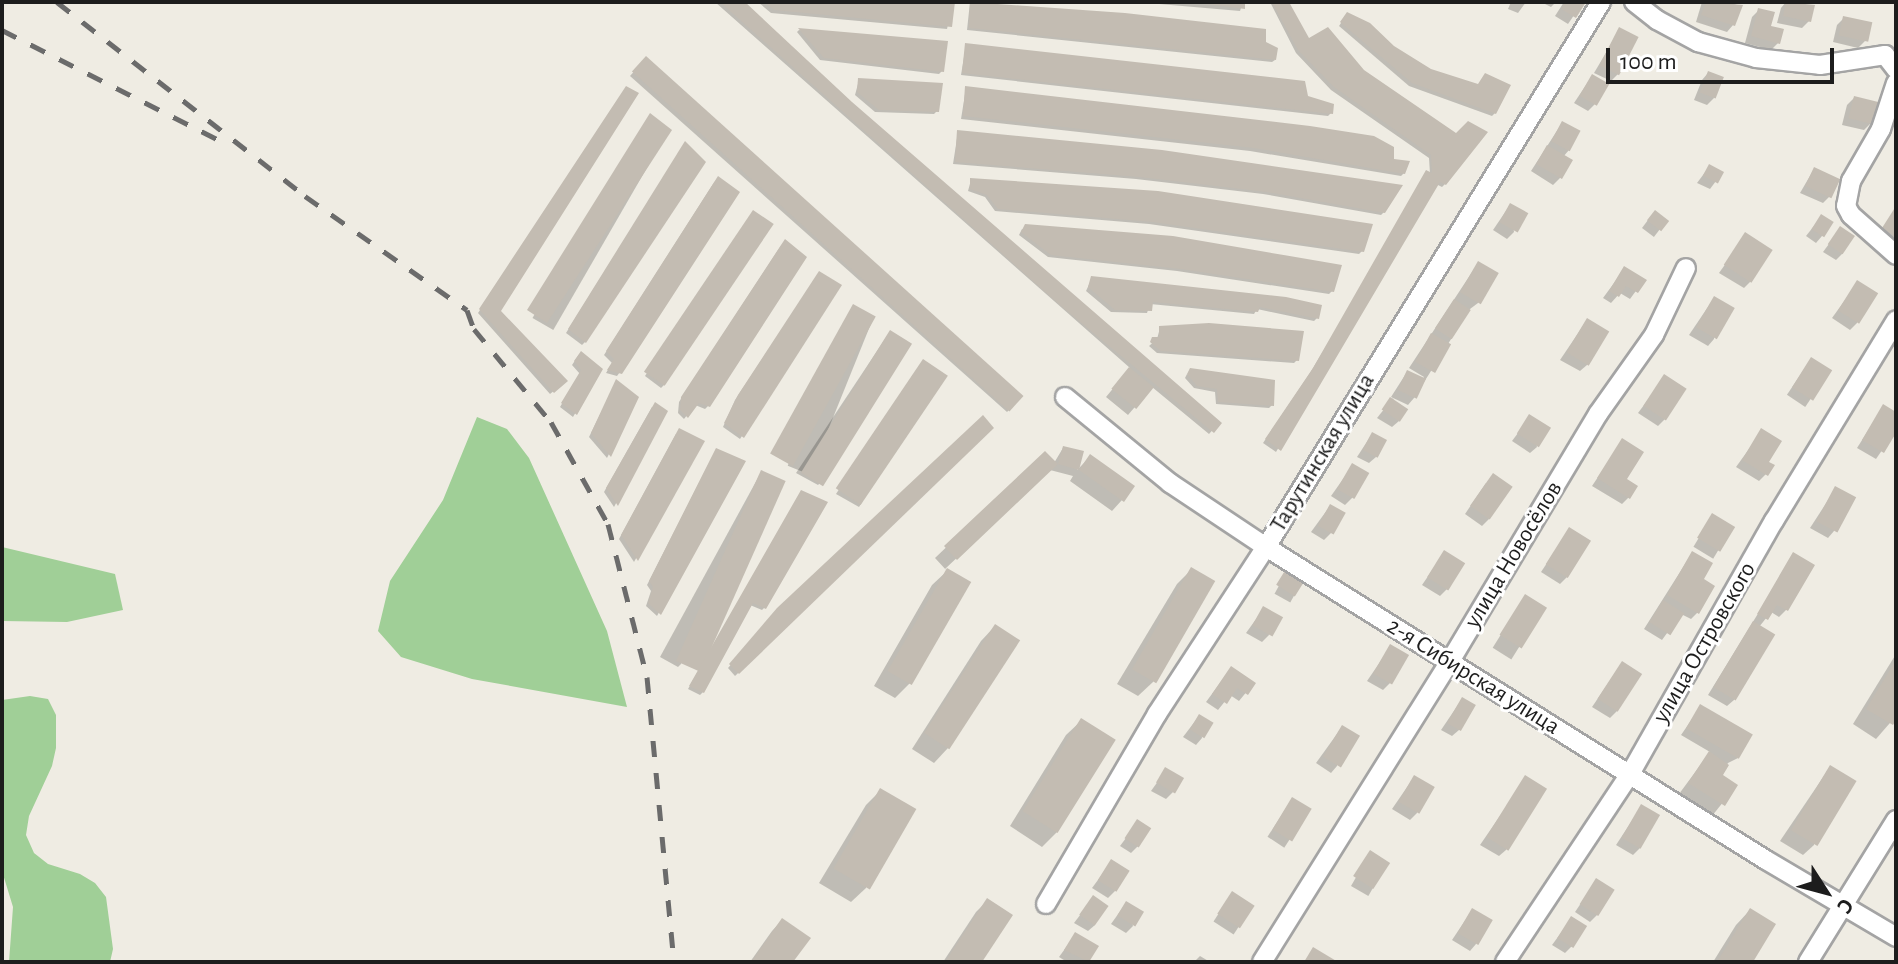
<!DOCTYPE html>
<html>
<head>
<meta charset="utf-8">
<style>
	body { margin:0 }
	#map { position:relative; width:1898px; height:964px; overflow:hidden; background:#efece3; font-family:"Alegreya Sans",sans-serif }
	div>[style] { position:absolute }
	.forest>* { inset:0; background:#a0cf97 }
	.shadow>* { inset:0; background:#0003; transform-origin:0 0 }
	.building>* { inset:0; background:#c3bcb2; transform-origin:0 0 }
	.roads { filter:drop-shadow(2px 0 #a4a4a4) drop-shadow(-2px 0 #a4a4a4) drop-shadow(0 2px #a4a4a4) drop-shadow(0 -2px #a4a4a4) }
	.minor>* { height:18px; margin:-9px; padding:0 9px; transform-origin:9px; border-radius:9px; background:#fff }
	.rail>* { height:5px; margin-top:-2.5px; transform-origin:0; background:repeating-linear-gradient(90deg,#6b6b6b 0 16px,transparent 0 32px) }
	span { translate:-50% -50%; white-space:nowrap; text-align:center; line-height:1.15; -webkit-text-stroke:6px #fff; paint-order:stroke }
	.street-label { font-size:24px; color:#1d1d1d }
	.frame { position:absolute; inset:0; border:4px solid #1d1d1d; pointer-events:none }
	.north { position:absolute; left:1786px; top:852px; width:80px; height:80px; -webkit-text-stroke:6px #fff; paint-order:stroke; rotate:126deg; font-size:22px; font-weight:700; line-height:32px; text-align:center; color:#1d1d1d }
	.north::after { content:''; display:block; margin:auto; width:28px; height:36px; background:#1d1d1d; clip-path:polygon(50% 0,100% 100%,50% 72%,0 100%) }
	.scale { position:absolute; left:1606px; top:48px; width:228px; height:36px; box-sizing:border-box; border:4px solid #1d1d1d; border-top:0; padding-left:10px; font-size:24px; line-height:28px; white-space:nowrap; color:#1d1d1d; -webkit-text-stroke:6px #fff; paint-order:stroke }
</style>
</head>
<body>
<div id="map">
	<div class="forest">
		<i style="clip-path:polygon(477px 417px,507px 429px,529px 458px,607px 631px,627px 707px,472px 679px,401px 657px,378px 631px,390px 581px,443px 500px)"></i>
		<i style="clip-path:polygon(2px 547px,115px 574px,123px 610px,67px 622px,2px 621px)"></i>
		<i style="clip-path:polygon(30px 696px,48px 699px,56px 715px,56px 748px,52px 766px,29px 816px,26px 835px,34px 853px,48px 864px,80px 874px,95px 883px,106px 897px,113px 949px,110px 962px,9px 962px,13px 907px,2px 871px,2px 700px)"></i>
	</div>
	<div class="shadow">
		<i style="clip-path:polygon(715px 2px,742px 2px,851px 103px,1219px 423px,1209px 434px,1152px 387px,1128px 415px,1106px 397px,1130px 368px)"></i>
		<i style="clip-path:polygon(758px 2px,953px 2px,947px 29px,771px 13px)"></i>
		<i style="clip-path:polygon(970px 2px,1264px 31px,1264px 44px,1275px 60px,1272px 62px,967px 30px)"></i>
		<i style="clip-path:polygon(1136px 2px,1243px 2px,1240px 11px)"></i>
		<i style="clip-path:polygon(1270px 2px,1288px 2px,1309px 41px,1362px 71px,1456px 136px,1445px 184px,1442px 187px,1436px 184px,1276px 452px,1263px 443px,1310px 373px,1430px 174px,1429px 158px,1331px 90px,1296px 53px)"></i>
		<i style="clip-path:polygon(1511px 2px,1526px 2px,1518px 13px,1508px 9px)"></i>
		<i style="clip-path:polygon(1541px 2px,1556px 2px,1551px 7px)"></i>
		<i style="clip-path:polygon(1564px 2px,1583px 2px,1568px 24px,1555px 16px)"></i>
		<i style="clip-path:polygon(1702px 2px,1728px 2px,1740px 6px,1733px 25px,1727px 32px,1696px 22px)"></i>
		<i style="clip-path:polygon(1786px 2px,1812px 7px,1809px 21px,1802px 28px,1777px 23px,1781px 8px)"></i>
		<i style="clip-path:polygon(1759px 10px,1778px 43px,1771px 50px,1745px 43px,1752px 17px)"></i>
		<i style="clip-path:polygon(1345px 17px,1393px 47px,1495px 113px,1492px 116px,1409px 86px,1339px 26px)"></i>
		<i style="clip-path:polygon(1844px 18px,1865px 41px,1858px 48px,1833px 42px,1837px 25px)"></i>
		<i style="clip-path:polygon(1620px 29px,1618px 74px,1611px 81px,1594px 73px)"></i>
		<i style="clip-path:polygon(799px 30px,946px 43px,942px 71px,939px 74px,820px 60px,797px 32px)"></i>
		<i style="clip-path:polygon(966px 45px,1307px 98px,1331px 113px,1328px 116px,961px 75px)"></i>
		<i style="clip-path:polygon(646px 58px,1010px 409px,1007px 412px,630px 76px)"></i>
		<i style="clip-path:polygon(1708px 73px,1714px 98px,1707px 105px,1694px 100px,1702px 80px)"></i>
		<i style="clip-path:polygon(1592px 76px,1595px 104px,1588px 111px,1574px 103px)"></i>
		<i style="clip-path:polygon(859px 80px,937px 111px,934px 114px,875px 112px,855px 95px)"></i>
		<i style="clip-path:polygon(966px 88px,1392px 160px,1404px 173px,1401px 176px,1250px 151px,961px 119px)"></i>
		<i style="clip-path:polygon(624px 91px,498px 311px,566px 381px,550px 394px,478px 313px)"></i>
		<i style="clip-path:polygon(1854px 98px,1871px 123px,1864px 130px,1842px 125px,1847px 105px)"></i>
		<i style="left:648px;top:118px;width:24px;height:231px;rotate:30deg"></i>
		<i style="clip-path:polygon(1562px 123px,1569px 150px,1563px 157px,1560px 178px,1553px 185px,1531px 171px)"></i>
		<i style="clip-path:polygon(958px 132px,1384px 212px,1381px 215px,1263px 194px,1136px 179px,953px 164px)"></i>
		<i style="clip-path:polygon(683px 146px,585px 342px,582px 345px,566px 333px)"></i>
		<i style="clip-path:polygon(1709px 167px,1722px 173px,1710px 189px,1697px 183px)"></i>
		<i style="clip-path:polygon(1814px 169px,1830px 196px,1823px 203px,1800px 193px)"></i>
		<i style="clip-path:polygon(971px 180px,1362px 251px,1359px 254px,1149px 224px,995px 211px,985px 197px,968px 191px)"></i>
		<i style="clip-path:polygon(715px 181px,620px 372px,617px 376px,606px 373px,612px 363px,604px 355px)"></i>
		<i style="clip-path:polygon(1510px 205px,1514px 232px,1507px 239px,1493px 230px)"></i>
		<i style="clip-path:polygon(1896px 209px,1896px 237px,1889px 244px,1877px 236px)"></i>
		<i style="clip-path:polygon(751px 215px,664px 385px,661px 388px,645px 376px)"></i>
		<i style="clip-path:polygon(1821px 217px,1822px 236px,1816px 243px,1806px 236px)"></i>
		<i style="left:1648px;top:220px;width:15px;height:10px;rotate:37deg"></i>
		<i style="clip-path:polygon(1022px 229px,1332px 291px,1329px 294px,1177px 271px,1048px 257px,1019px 235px)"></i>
		<i style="clip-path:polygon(1840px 229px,1843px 253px,1836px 260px,1823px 252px)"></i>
		<i style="clip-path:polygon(1746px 235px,1750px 282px,1744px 288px,1719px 273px)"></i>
		<i style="clip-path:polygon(782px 244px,708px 406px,705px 409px,695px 405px,684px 419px,678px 413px,679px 402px)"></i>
		<i style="clip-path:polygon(1478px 263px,1478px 303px,1470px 309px,1414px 398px,1408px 405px,1391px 397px,1407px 372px,1422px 380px,1424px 377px,1409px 368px)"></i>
		<i style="clip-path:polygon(1625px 268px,1644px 280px,1630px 299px,1620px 293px,1611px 303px,1603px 298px)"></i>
		<i style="clip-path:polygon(817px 276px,742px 436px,740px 439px,723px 427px,735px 400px)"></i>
		<i style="clip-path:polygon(1092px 278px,1286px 299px,1317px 318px,1314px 321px,1257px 309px,1254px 314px,1150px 304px,1147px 313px,1111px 312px,1086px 291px)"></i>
		<i style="clip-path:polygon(1858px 282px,1857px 323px,1850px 330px,1832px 318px)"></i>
		<i style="clip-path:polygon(1714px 298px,1714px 339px,1708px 346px,1689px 335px)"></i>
		<i style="left:851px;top:309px;width:24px;height:169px;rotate:22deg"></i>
		<i style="clip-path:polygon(1587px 320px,1587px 365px,1580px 371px,1560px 360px)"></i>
		<i style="clip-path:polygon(1160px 328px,1297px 360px,1294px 363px,1157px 353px,1149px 346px,1157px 339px)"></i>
		<i style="clip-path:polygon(887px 336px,821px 482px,818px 485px,796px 473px)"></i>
		<i style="clip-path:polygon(578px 356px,601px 369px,573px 417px,560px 407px,580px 374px,572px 365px)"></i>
		<i style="left:1811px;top:359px;width:22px;height:43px;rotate:34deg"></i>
		<i style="clip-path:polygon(921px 364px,861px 504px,859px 507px,836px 494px)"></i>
		<i style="clip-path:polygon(1187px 374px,1272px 405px,1269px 408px,1216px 404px,1215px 392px,1194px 388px,1185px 378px)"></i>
		<i style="clip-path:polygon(1665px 377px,1665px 419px,1658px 426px,1638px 413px)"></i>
		<i style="clip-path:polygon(616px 382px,637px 398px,607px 458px,589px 437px)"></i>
		<i style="clip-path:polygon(1393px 398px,1399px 421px,1392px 427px,1377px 418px)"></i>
		<i style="clip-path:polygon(652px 407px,666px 411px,614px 507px,604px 492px)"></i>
		<i style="clip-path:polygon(1883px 407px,1896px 414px,1896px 430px,1876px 459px,1857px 448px)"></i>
		<i style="clip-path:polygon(1530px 417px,1537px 447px,1530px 453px,1512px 441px)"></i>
		<i style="clip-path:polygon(991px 428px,735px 676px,728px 668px,775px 614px)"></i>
		<i style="clip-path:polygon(1762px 431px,1766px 474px,1759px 481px,1736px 467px)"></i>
		<i style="clip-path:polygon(676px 434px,702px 442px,634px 562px,619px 539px)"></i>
		<i style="clip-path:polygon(1372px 434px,1376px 457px,1369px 463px,1357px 457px)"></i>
		<i style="clip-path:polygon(1622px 441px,1624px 480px,1629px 497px,1622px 504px,1592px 486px)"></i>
		<i style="clip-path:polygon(1063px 448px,1081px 453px,1077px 470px,1090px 457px,1122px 500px,1112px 511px,1070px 481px,1073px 476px,1050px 470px,945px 569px,968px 582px,910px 683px,895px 698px,874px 686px,932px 585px,947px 571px,935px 558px,1045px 453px,1054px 463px)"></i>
		<i style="clip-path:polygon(716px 450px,743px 462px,657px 616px,646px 606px,651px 591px,647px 585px)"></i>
		<i style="clip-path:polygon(1353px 465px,1352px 498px,1345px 505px,1331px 496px)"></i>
		<i style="clip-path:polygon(759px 476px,681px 664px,678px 667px,660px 657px)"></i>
		<i style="clip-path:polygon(1486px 483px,1489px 519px,1482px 526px,1465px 514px)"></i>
		<i style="clip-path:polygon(1836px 488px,1834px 531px,1828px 538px,1810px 528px)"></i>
		<i style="clip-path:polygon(799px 496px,765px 607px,762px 610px,750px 605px,703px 692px,700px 695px,688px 689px)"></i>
		<i style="clip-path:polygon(1330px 506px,1331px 533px,1324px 540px,1311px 532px)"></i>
		<i style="left:1712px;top:516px;width:23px;height:36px;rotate:31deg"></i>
		<i style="clip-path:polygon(1569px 530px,1567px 577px,1560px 584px,1541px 572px)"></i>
		<i style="clip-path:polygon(1444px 553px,1447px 589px,1440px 596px,1422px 585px)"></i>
		<i style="clip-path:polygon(1692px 553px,1701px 580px,1698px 612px,1691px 619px,1681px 614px,1662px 640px,1644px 629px)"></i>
		<i style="clip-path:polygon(1794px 555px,1786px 610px,1779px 617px,1771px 612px,1759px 627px,1734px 700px,1727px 706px,1708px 695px)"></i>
		<i style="left:1291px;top:564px;width:18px;height:34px;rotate:29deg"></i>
		<i style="clip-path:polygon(1192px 569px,1153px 682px,1138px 696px,1117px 684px,1177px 584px)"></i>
		<i style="left:1525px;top:596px;width:22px;height:61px;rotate:32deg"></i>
		<i style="clip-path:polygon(1264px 608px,1269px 635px,1262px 642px,1246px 633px)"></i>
		<i style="clip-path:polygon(995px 626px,1017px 640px,948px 748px,934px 763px,912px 749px,981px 641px)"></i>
		<i style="clip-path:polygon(1391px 646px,1390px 683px,1383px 690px,1367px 681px)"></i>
		<i style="clip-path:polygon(1896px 654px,1896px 716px,1876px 739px,1853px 724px)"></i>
		<i style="clip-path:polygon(1622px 663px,1617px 711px,1610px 718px,1592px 707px)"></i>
		<i style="clip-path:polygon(1231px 668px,1253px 684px,1239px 701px,1230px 695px,1218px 710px,1206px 702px)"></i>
		<i style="clip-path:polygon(1462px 699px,1459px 730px,1452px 736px,1441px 730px)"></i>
		<i style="clip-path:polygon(1701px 706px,1738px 758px,1728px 763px,1720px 776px,1736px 786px,1712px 816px,1679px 794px,1710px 752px,1681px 735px)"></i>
		<i style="clip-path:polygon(1199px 716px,1202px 738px,1196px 745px,1183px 737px)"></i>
		<i style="clip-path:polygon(1081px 721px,1114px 741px,1057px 832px,1042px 847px,1010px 826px,1066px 735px)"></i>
		<i style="clip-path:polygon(1342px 727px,1337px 766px,1331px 773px,1316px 763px)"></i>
		<i style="clip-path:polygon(1830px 767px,1814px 845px,1803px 855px,1780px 841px)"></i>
		<i style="clip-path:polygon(1166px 770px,1173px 792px,1166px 799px,1151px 791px)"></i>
		<i style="clip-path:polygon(1414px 777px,1417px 813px,1410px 820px,1392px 809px)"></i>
		<i style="clip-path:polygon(1526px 778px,1506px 850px,1499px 856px,1480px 845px)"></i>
		<i style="clip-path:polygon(881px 790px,866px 888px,851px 902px,819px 883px,866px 805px)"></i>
		<i style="left:1292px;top:799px;width:20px;height:45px;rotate:33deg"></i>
		<i style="clip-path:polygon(1641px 807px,1640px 848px,1633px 855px,1616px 845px)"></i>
		<i style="clip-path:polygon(1138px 822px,1138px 846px,1131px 853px,1120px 846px)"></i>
		<i style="left:1370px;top:853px;width:20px;height:38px;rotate:30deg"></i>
		<i style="clip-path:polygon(1112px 861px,1115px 891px,1108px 898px,1092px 888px)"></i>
		<i style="clip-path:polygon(1596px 881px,1597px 915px,1590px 922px,1575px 912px)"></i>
		<i style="left:1232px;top:893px;width:24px;height:34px;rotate:33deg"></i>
		<i style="clip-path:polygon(1093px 898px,1095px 925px,1088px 931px,1074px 923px)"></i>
		<i style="clip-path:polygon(987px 901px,980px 962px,943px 962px,976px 912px)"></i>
		<i style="clip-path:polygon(1126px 903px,1133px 926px,1126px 933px,1111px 924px)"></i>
		<i style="clip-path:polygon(1472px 910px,1476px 944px,1470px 951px,1452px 940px)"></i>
		<i style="clip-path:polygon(1750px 910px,1750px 962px,1713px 962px,1736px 925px)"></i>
		<i style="clip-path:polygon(1572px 918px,1572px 946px,1565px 953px,1552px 945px)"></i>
		<i style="clip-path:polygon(782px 920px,791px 962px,750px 962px,772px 931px)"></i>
		<i style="clip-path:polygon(1075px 935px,1096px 947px,1087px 962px,1067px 962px,1059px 957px)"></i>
		<i style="clip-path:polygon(1200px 956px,1210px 962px,1194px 962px)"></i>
	</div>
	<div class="building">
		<i style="clip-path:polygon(720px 2px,745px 2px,852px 102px,1222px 423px,1214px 433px,1061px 306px)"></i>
		<i style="clip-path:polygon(764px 2px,955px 2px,952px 27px,774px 10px)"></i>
		<i style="clip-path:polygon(970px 2px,1125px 13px,1266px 29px,1266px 42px,1278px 48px,1276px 60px,969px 28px)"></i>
		<i style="clip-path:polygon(1191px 2px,1245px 2px,1245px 9px)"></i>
		<i style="clip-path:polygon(1272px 2px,1289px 2px,1309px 38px,1328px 27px,1364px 70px,1456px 133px,1468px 121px,1488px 132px,1446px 185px,1440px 182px,1281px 451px,1265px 439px,1313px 368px,1426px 170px,1432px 173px,1431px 155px,1334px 87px,1298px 50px)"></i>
		<i style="clip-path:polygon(1565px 2px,1586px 2px,1576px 18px,1561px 9px)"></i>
		<i style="clip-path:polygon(1706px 2px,1743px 5px,1735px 26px,1701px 15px)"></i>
		<i style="clip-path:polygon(1786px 2px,1815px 5px,1811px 22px,1783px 16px)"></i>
		<i style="clip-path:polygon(1758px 8px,1775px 12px,1771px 26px,1784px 29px,1780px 44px,1751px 36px)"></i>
		<i style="clip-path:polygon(1347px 12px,1370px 23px,1394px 46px,1431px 69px,1478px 84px,1485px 73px,1511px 85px,1496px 114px,1412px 83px,1340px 22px)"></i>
		<i style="left:1843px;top:16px;width:30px;height:20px;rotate:12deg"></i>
		<i style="left:1619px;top:27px;width:22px;height:43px;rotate:27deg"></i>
		<i style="clip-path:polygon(798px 28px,948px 41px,944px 72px,824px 58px)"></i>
		<i style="clip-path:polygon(965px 43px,1305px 81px,1308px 96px,1334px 104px,1333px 114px,962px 73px)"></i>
		<i style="left:646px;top:56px;width:508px;height:21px;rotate:42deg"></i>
		<i style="left:1708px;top:71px;width:17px;height:23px;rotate:21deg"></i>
		<i style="left:1592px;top:74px;width:20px;height:25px;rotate:30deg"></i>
		<i style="clip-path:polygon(858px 78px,943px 83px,939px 112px,879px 110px,857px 92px)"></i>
		<i style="clip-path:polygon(626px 86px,639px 93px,501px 311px,568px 381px,554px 393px,479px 309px)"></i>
		<i style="clip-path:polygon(965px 86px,1310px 126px,1374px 136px,1394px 147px,1394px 159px,1410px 161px,1405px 174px,1254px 148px,963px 116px)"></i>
		<i style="left:1854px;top:96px;width:25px;height:23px;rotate:14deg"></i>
		<i style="clip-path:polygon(650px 113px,672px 130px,547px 323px,527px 310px)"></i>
		<i style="left:1562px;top:121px;width:21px;height:23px;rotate:28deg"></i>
		<i style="clip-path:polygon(957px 130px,1162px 150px,1403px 185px,1385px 213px,1267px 192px,1140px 177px,955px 162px)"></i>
		<i style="clip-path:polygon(685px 141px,706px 162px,586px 343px,568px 329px)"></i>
		<i style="left:1547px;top:145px;width:30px;height:22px;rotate:30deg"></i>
		<i style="left:1709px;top:164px;width:17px;height:13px;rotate:28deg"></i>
		<i style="left:1814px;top:167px;width:29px;height:21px;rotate:25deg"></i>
		<i style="clip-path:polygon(718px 176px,740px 192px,622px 374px,607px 370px,614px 359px,606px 351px)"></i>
		<i style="clip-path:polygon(970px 178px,1158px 191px,1373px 224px,1364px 252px,1153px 222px,998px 209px,987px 195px,970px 189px)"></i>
		<i style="left:1510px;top:203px;width:21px;height:22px;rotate:29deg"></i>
		<i style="clip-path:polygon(1896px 206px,1896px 237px,1882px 228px)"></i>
		<i style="left:753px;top:210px;width:25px;height:195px;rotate:34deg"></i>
		<i style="left:1655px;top:210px;width:18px;height:13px;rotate:38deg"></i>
		<i style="left:1821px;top:214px;width:15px;height:18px;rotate:32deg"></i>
		<i style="clip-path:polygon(1025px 224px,1173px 236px,1342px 265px,1334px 292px,1181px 269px,1051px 255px,1021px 232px)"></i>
		<i style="left:1840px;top:226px;width:18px;height:22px;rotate:34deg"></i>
		<i style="left:1745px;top:232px;width:33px;height:39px;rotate:33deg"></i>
		<i style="clip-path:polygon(785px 239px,807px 257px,710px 407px,699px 403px,688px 418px,680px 410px,681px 397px)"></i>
		<i style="left:1478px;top:261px;width:24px;height:36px;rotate:30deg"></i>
		<i style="clip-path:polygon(1624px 266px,1647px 280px,1638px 293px,1626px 286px,1619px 297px,1609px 291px)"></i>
		<i style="clip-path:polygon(819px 271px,842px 285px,744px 438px,724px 423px,738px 395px)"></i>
		<i style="clip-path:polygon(1091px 276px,1286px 297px,1322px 305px,1319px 319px,1260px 307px,1258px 312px,1153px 302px,1152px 311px,1115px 310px,1088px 287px)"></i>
		<i style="left:1857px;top:280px;width:25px;height:36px;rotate:32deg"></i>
		<i style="left:1714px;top:296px;width:24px;height:36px;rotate:30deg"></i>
		<i style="left:1454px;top:299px;width:20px;height:35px;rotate:33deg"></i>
		<i style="left:853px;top:304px;width:26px;height:171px;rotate:29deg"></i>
		<i style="left:1587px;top:318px;width:26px;height:40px;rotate:31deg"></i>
		<i style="clip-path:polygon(1209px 323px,1304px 331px,1299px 361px,1161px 351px,1150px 342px,1152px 337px,1159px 337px,1159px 326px)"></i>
		<i style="left:890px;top:330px;width:26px;height:168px;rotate:32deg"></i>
		<i style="left:1431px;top:333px;width:23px;height:33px;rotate:29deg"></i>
		<i style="clip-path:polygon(581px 351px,603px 369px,577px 415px,561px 403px,581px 370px,574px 361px)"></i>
		<i style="left:1811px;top:357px;width:25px;height:36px;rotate:32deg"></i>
		<i style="left:923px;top:359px;width:30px;height:156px;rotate:34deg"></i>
		<i style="left:1129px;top:367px;width:32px;height:28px;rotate:39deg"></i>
		<i style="clip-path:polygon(1190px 368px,1275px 380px,1274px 406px,1218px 402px,1217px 389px,1197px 386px,1187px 374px)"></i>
		<i style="left:1407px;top:370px;width:21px;height:22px;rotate:25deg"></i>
		<i style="left:1664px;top:374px;width:27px;height:38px;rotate:33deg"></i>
		<i style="clip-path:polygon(616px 379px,639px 397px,611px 457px,591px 433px)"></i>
		<i style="left:1390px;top:397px;width:22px;height:15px;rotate:34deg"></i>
		<i style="clip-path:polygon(655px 402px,668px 411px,618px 506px,606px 488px)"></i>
		<i style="clip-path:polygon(1883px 404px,1896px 412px,1896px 433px,1884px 453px,1862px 440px)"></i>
		<i style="left:1529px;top:414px;width:26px;height:23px;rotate:32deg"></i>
		<i style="clip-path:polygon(983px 415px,994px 428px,739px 674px,729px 664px,777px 608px)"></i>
		<i style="clip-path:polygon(679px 428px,705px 441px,638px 561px,621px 535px)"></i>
		<i style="clip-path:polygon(1761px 428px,1782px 441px,1769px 462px,1775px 465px,1768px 476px,1742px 460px)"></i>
		<i style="left:1372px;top:432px;width:17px;height:20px;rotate:28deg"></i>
		<i style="clip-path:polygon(1622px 438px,1644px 452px,1627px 479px,1638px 486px,1630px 499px,1597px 478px)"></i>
		<i style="clip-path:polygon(1063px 446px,1084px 451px,1079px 470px,1090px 454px,1135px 486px,1124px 502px,1079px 470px,1058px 464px,957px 560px,944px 546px,1045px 451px,1058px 464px)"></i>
		<i style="clip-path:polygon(716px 448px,746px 461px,661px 615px,648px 603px,653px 587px,649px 581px)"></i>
		<i style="left:1352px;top:463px;width:20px;height:30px;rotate:30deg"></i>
		<i style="left:761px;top:470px;width:27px;height:209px;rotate:24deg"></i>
		<i style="left:1493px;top:473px;width:24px;height:40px;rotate:35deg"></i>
		<i style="left:1835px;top:486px;width:24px;height:40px;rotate:28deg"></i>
		<i style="clip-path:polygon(801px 490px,828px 502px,766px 609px,753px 603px,704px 693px,689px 686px)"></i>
		<i style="left:1330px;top:504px;width:18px;height:25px;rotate:29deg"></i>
		<i style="left:1712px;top:513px;width:27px;height:29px;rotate:31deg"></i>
		<i style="left:1569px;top:527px;width:26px;height:44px;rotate:32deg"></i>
		<i style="left:1444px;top:550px;width:25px;height:32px;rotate:32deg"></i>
		<i style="clip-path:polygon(1692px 551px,1713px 563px,1704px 579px,1715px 586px,1699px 614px,1667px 595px)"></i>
		<i style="clip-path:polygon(1793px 552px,1815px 565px,1788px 611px,1777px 605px,1768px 620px,1757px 614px)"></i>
		<i style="left:1291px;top:561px;width:22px;height:28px;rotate:32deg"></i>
		<i style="left:1191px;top:567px;width:28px;height:118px;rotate:30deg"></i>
		<i style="left:947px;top:568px;width:28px;height:119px;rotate:30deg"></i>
		<i style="left:1525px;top:594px;width:26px;height:48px;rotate:32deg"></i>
		<i style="left:1663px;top:600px;width:25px;height:26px;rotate:32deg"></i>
		<i style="left:1263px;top:606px;width:23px;height:22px;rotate:29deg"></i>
		<i style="left:1753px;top:621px;width:26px;height:77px;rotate:31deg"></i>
		<i style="left:995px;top:624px;width:30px;height:130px;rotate:33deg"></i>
		<i style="left:1390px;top:644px;width:22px;height:34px;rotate:30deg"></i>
		<i style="clip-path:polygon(1896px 660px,1896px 720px,1893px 725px,1866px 709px)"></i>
		<i style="left:1622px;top:661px;width:24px;height:45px;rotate:33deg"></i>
		<i style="clip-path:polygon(1231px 666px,1256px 683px,1248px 695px,1237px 688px,1227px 704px,1212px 694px)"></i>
		<i style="left:1462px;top:697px;width:16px;height:30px;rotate:30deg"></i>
		<i style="left:1700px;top:704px;width:61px;height:28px;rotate:30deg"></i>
		<i style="left:1199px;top:714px;width:17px;height:18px;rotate:31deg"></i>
		<i style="left:1081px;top:718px;width:41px;height:110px;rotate:32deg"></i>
		<i style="left:1342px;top:725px;width:21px;height:37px;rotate:31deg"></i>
		<i style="clip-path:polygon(1709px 751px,1729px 765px,1723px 775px,1738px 785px,1725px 806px,1688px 783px)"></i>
		<i style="left:1830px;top:765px;width:31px;height:76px;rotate:31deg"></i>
		<i style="left:1165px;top:767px;width:22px;height:18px;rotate:30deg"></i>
		<i style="left:1414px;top:775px;width:24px;height:31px;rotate:30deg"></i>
		<i style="left:1525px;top:775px;width:26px;height:73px;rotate:32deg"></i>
		<i style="left:880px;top:788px;width:42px;height:93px;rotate:30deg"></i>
		<i style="left:1292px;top:797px;width:23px;height:38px;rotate:31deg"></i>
		<i style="left:1641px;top:804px;width:22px;height:39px;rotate:30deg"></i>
		<i style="left:1137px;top:819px;width:17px;height:23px;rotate:33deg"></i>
		<i style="left:1370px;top:850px;width:24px;height:31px;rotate:33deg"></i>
		<i style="left:1111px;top:859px;width:22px;height:25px;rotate:32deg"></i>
		<i style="left:1596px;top:878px;width:22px;height:31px;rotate:32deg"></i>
		<i style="left:1232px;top:891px;width:27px;height:27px;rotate:33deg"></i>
		<i style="left:1093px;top:895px;width:19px;height:24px;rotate:35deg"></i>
		<i style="clip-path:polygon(987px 898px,1013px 915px,982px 962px,945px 962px)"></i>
		<i style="left:1126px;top:901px;width:21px;height:17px;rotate:31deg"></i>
		<i style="left:1472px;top:908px;width:24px;height:29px;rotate:30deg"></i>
		<i style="clip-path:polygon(1750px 908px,1776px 924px,1753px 962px,1717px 962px)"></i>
		<i style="left:1571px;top:916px;width:19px;height:26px;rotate:32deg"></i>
		<i style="clip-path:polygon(782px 918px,811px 938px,793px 962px,751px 962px)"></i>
		<i style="clip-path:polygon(1075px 932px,1099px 946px,1089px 962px,1064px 950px)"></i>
		<i style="clip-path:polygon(1313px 947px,1338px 962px,1304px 962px)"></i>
	</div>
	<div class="roads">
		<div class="minor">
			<i style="left:1634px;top:2px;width:29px;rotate:38deg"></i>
			<i style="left:1657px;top:20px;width:47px;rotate:28.2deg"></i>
			<i style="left:1698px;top:42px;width:60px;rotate:15.4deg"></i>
			<i style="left:1756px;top:58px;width:64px;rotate:6.2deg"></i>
			<i style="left:1820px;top:65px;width:66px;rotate:-8.7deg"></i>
			<i style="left:1885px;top:55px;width:18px;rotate:52deg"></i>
			<i style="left:1896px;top:83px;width:48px;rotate:108.1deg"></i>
			<i style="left:1881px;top:129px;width:60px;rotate:120deg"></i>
			<i style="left:1851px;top:181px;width:25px;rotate:101deg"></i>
			<i style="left:1846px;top:206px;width:10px;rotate:61deg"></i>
			<i style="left:1851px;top:215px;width:60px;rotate:41.6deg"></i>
			<i style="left:1065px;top:397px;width:136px;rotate:39.3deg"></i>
			<i style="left:1170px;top:483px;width:115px;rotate:33.7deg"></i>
			<i style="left:1266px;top:547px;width:590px;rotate:32.05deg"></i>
			<i style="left:1766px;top:860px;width:151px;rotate:30.6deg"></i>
			<i style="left:1046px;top:904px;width:220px;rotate:-59.7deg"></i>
			<i style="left:1157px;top:714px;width:199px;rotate:-56.9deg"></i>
			<i style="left:1266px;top:547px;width:640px;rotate:-58.42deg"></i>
			<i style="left:1262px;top:962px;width:353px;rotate:-58deg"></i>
			<i style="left:1449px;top:663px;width:290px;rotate:-59.1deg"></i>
			<i style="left:1598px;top:414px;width:97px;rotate:-54.7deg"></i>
			<i style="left:1654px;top:335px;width:74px;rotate:-64.5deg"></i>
			<i style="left:1505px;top:962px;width:226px;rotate:-56.4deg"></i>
			<i style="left:1630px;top:774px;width:291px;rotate:-60.4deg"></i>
			<i style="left:1774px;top:521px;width:235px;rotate:-58.7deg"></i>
			<i style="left:1808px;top:962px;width:167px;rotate:-58.2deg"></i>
		</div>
	</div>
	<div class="rail">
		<i style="left:57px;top:2px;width:315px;rotate:38deg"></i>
		<i style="left:305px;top:196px;width:198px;rotate:35.1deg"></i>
		<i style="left:467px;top:310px;width:20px;rotate:70deg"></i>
		<i style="left:474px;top:329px;width:121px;rotate:50.4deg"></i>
		<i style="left:551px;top:422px;width:117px;rotate:60.8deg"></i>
		<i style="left:608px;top:524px;width:158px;rotate:75.7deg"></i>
		<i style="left:647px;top:677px;width:286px;rotate:84.6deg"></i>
		<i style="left:2px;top:30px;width:252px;rotate:26.9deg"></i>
	</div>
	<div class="street-label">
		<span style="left:1323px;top:453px;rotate:-59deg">Тарутинская улица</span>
		<span style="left:1514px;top:555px;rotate:-59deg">улица Новосёлов</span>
		<span style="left:1705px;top:643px;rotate:-60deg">улица Островского</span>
		<span style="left:1473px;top:677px;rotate:32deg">2-я Сибирская улица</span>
	</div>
	<div class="frame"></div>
	<div class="north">С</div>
	<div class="scale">100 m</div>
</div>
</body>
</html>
